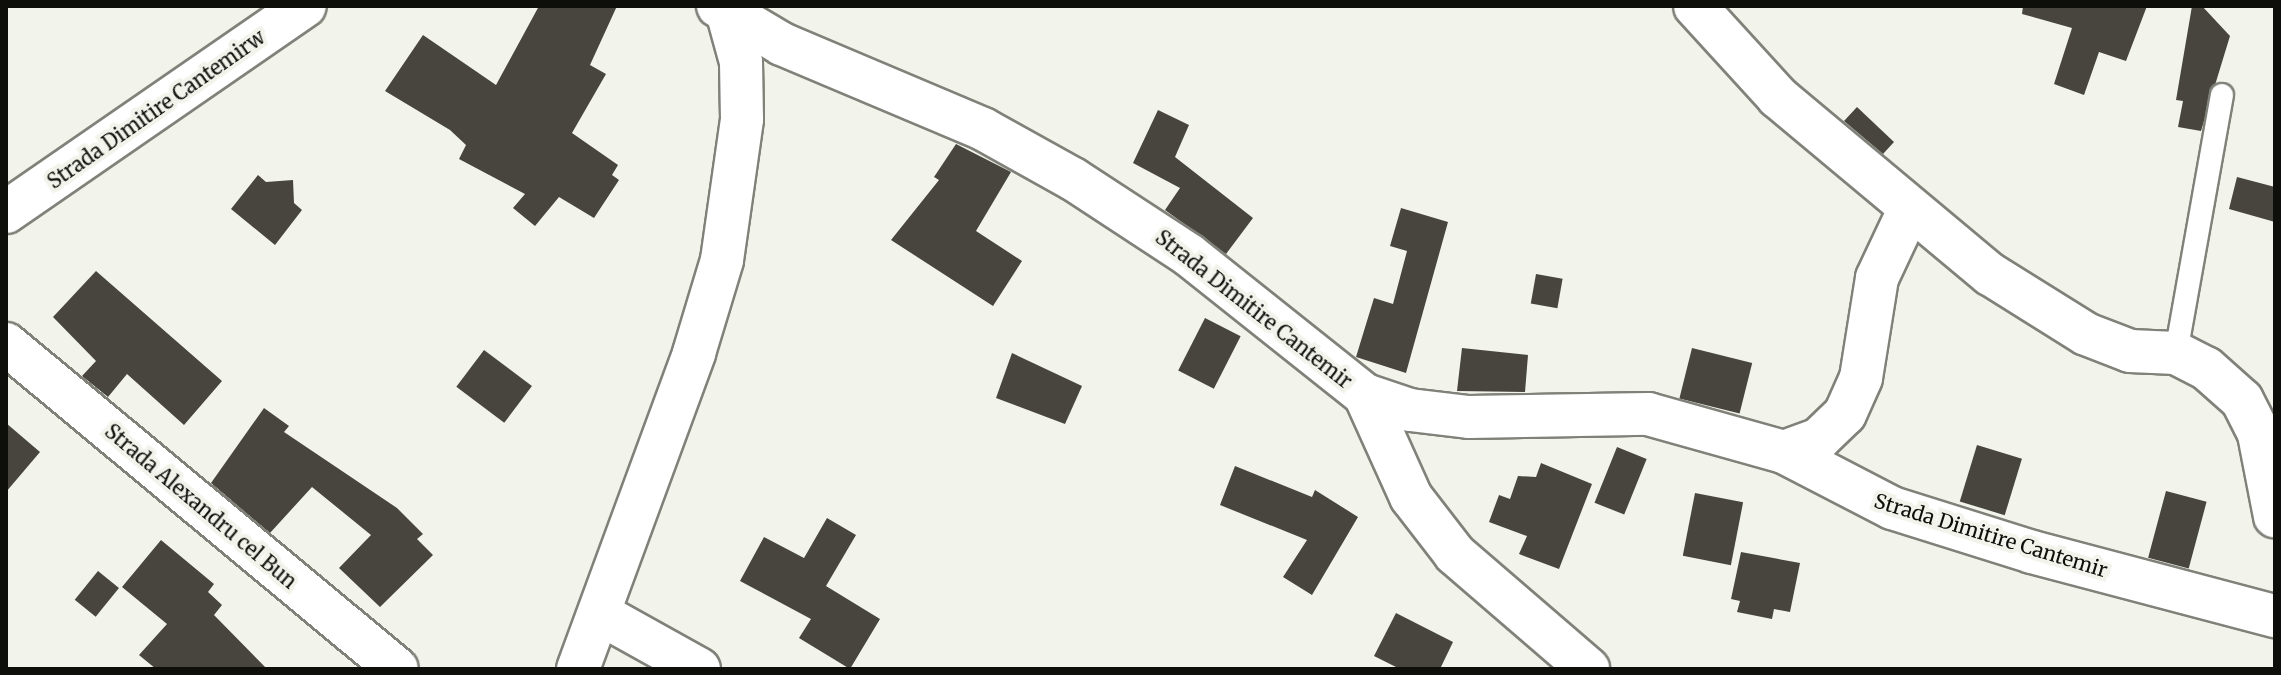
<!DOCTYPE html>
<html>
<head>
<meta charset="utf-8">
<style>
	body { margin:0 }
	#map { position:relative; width:2281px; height:675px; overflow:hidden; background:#f2f4eb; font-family:Merriweather,serif }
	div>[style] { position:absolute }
	.building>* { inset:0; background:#48453e; transform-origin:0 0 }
	.roads { filter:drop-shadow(2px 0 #80827a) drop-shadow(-2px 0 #80827a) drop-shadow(0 2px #80827a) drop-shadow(0 -2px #80827a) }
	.service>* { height:22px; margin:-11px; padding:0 11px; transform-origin:11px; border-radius:11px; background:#fff }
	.minor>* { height:42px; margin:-21px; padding:0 21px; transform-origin:21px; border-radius:21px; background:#fff }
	span { translate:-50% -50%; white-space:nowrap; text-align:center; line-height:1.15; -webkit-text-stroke:8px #f2f4eb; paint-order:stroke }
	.street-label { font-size:20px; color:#0e0e0b }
	.frame { position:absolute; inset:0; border:8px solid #0e0e0b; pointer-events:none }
</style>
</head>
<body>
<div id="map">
	<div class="building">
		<i style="clip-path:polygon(539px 6px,617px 6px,590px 65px,606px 74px,572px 133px,618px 165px,612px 175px,619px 180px,594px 218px,559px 197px,535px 226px,513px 208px,525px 194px,459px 159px,466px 145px,450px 130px,385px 91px,423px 35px,496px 85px)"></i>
		<i style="clip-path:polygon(2023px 6px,2147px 6px,2126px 61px,2099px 52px,2084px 95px,2054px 84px,2072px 28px,2022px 14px)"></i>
		<i style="clip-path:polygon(2192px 6px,2202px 6px,2230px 36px,2201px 131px,2178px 127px,2183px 101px,2176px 100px)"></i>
		<i style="clip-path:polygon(1857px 107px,1894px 142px,1883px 154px,1844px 121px)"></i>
		<i style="clip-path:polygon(1158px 110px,1189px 125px,1175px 157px,1253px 218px,1226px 254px,1165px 210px,1180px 188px,1133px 163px)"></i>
		<i style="clip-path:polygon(956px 144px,1011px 172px,976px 231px,1022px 261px,993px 306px,891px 240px,939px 180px,934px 177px)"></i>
		<i style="clip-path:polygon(258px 175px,266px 182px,293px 180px,294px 203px,302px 210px,275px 245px,231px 209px)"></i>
		<i style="clip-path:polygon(2237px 177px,2275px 187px,2275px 222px,2229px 209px)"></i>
		<i style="clip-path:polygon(1401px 208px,1448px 222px,1406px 373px,1356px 357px,1374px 298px,1393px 304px,1407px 251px,1390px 246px)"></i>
		<i style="clip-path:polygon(96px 271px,222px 381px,184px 425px,127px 374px,108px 397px,82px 376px,96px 361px,53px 317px)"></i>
		<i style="left:1536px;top:274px;width:27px;height:30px;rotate:10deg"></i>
		<i style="left:1205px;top:318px;width:40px;height:59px;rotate:27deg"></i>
		<i style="clip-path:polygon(1462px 348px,1528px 355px,1525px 392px,1457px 391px)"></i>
		<i style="left:1692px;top:348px;width:62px;height:52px;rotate:14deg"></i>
		<i style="left:484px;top:350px;width:60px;height:46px;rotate:37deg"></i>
		<i style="clip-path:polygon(1012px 353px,1082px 386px,1065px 424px,996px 398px)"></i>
		<i style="clip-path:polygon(264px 408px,289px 426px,284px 432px,397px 508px,423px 534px,417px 539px,433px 555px,380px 607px,339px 568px,371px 535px,312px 487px,270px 533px,211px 483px)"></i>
		<i style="clip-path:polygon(6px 423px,40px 452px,6px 492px)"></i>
		<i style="left:1977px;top:445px;width:47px;height:59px;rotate:17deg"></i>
		<i style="left:1617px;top:447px;width:32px;height:60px;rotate:22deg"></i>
		<i style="clip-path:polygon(1541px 463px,1592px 484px,1559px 569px,1519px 554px,1527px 536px,1489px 522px,1499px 495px,1510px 499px,1518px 476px,1536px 477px)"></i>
		<i style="clip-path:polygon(1235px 466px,1312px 497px,1315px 490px,1358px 517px,1312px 595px,1283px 577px,1307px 540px,1220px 505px)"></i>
		<i style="left:2166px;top:491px;width:42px;height:69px;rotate:15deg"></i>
		<i style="left:1695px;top:493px;width:49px;height:64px;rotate:11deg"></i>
		<i style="clip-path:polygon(827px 518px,856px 535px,826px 586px,880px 619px,850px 669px,799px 638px,811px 619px,740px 581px,764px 537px,804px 558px)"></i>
		<i style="clip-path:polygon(161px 540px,214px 584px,208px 592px,222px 605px,214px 615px,267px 669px,156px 669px,139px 655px,167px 624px,122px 587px)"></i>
		<i style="clip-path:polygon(1741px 552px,1800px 563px,1790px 612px,1774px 609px,1772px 619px,1737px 612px,1740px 601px,1731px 599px)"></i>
		<i style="left:98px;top:571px;width:27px;height:37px;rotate:39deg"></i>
		<i style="clip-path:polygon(1396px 613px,1453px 642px,1440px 669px,1400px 669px,1374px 656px)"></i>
	</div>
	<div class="roads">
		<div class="service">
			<i style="left:2176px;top:353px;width:262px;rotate:-79.9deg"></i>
		</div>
		<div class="minor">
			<i style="left:718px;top:6px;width:74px;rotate:30.7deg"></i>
			<i style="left:782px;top:44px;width:218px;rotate:22.9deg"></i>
			<i style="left:983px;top:129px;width:103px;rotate:29.1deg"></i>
			<i style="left:1073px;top:179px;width:139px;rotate:33.2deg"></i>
			<i style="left:1189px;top:255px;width:225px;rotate:38.5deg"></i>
			<i style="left:1365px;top:395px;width:47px;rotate:18.4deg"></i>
			<i style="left:1410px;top:410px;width:59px;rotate:6.8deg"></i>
			<i style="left:1469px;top:417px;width:179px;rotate:-1deg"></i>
			<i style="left:1648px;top:414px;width:141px;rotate:15.6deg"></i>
			<i style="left:1784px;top:452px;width:122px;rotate:27.4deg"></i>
			<i style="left:1892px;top:508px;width:147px;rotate:17.4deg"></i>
			<i style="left:2032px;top:552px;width:251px;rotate:14.8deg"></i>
			<i style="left:1695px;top:6px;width:123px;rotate:47.6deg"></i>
			<i style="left:1778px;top:97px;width:276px;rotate:39.9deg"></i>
			<i style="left:1990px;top:274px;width:113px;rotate:32deg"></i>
			<i style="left:2086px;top:334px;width:47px;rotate:21.1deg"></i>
			<i style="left:2130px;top:351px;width:46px;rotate:2.5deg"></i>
			<i style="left:2176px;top:353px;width:34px;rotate:27deg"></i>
			<i style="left:2206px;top:368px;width:48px;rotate:41.6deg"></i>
			<i style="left:2242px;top:400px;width:38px;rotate:63deg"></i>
			<i style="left:2259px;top:434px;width:84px;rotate:79deg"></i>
			<i style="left:6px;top:212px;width:363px;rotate:-34.6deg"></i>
			<i style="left:6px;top:344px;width:508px;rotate:39.73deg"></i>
			<i style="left:1365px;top:395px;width:112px;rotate:65.7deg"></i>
			<i style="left:1411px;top:497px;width:72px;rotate:52.3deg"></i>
			<i style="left:1455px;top:554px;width:176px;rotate:40.8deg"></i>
			<i style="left:1784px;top:452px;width:37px;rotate:-20deg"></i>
			<i style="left:1819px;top:439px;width:36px;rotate:-44deg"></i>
			<i style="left:1845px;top:414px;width:39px;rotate:-66deg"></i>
			<i style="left:1861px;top:378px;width:101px;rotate:-80.9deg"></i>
			<i style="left:1877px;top:278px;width:75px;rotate:-64.8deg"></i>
			<i style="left:602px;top:615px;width:111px;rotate:29.1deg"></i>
			<i style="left:578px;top:669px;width:337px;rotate:-69.8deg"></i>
			<i style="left:694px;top:353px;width:97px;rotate:-73.2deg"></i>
			<i style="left:722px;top:260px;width:142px;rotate:-81.9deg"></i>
			<i style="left:742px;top:119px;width:57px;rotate:-91deg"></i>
			<i style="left:741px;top:62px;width:53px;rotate:-105.4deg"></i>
		</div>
	</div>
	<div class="street-label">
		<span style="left:156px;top:109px;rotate:-35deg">Strada Dimitire Cantemirw</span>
		<span style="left:1254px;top:309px;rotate:38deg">Strada Dimitire Cantemir</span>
		<span style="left:201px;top:506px;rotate:40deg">Strada Alexandru cel Bun</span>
		<span style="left:1991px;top:535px;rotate:17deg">Strada Dimitire Cantemir</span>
	</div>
	<div class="frame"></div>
</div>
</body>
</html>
